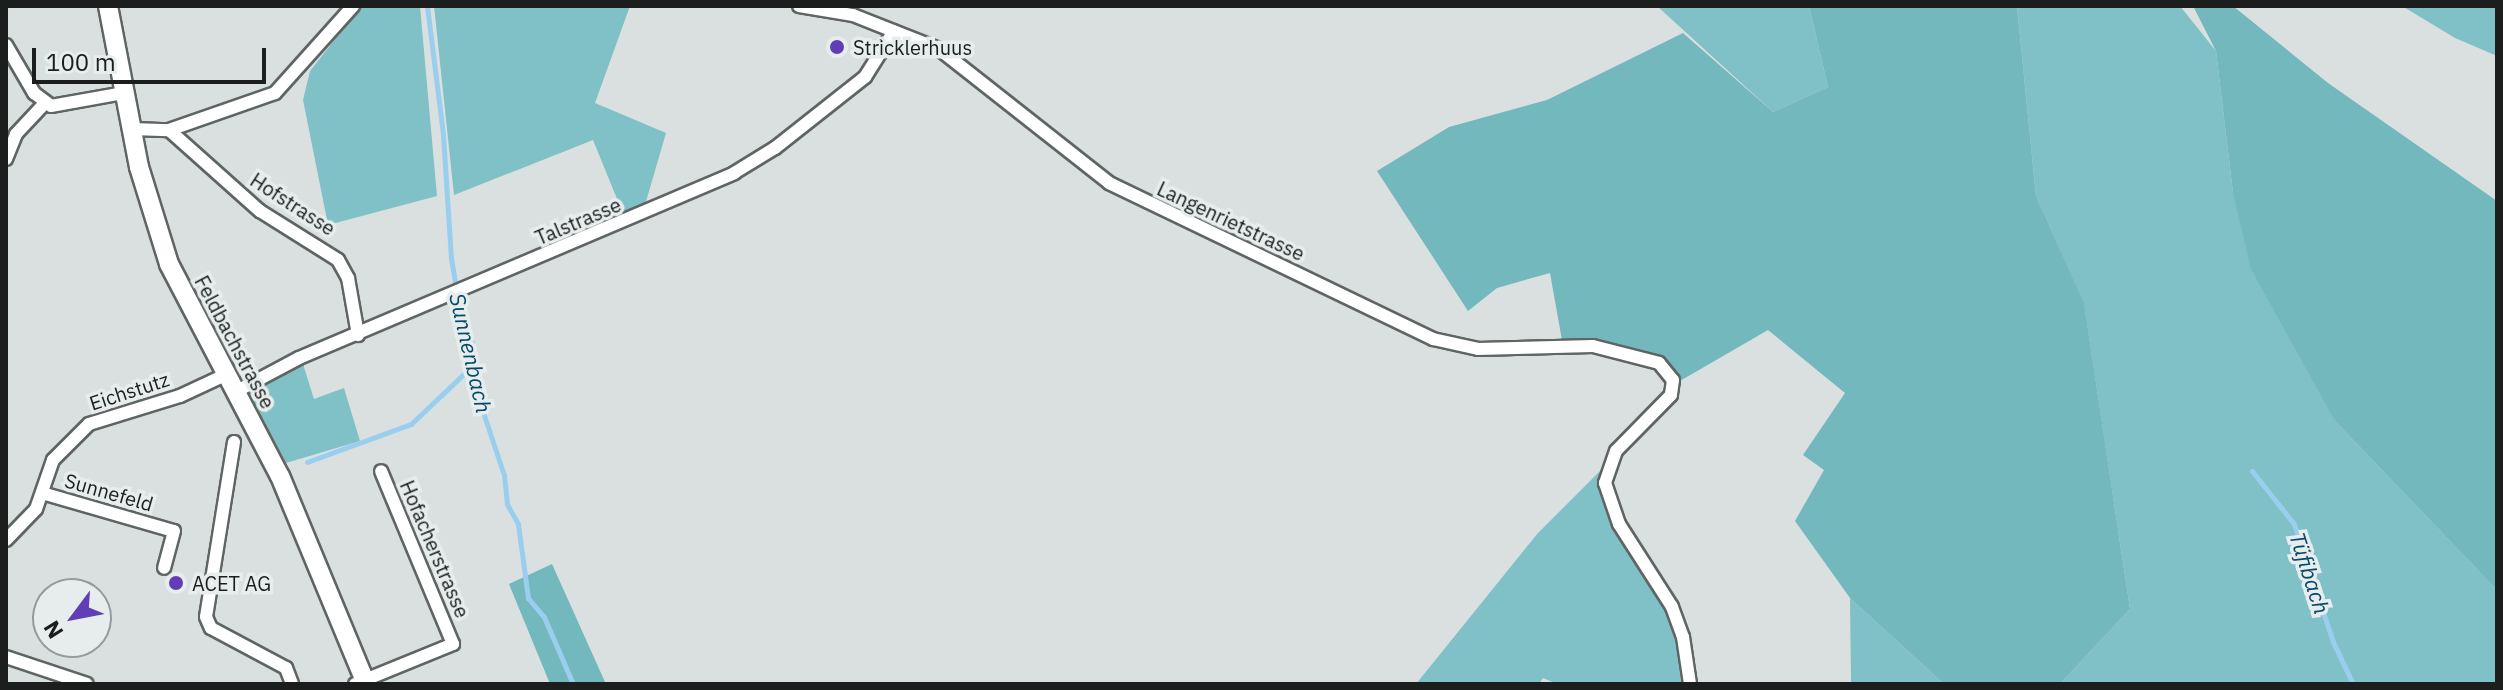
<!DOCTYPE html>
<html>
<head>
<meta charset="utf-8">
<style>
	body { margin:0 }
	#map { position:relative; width:2503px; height:690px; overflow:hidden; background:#dae0e0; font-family:"IBM Plex Sans",sans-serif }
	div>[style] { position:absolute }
	.green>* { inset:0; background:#7fc1c6 }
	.forest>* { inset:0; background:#72b8bd }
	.stream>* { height:5px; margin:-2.5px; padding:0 2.5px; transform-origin:2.5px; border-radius:2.5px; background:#9aceef }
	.roads { filter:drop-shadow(2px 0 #5f6464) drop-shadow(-2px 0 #5f6464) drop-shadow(0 2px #5f6464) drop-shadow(0 -2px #5f6464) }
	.minor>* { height:12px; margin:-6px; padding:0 6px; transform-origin:6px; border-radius:6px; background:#fff }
	.secondary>* { height:18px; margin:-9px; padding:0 9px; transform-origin:9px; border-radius:9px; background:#fff }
	.dots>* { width:22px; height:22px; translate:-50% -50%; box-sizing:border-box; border:4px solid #e7eded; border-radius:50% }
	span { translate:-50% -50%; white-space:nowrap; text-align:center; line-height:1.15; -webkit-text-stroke:7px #e7eded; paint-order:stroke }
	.poi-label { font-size:20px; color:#1c1e1e }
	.left { translate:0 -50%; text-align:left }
	.street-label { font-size:20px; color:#1c1e1e }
	.water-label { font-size:22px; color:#074969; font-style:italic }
	.frame { position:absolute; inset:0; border:8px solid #1c1e1e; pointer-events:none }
	.north { position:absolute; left:32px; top:578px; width:80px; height:80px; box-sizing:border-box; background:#e7eded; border:2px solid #969a9a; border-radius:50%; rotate:238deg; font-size:22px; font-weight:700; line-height:32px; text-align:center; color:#1c1e1e }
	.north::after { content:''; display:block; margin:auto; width:28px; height:36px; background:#613eb6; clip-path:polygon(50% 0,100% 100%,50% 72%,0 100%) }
	.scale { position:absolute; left:32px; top:48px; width:234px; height:36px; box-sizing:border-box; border:4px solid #1c1e1e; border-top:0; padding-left:10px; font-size:24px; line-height:28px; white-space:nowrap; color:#1c1e1e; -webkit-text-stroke:6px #e7eded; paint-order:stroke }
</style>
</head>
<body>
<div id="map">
	<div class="green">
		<i style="clip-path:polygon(361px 6px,420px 6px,437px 196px,328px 225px,303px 100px,310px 71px)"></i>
		<i style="clip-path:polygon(434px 6px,630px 6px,595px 103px,666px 133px,645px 205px,624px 216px,593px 140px,454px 195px)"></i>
		<i style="clip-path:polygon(1657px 6px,1809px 6px,1828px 87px,1773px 112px)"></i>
		<i style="clip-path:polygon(2017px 6px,2180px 6px,2216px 51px,2233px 193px,2335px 421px,2497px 590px,2497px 684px,2060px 684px,2130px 609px,2084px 304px,2036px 196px)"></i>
		<i style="clip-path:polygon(2402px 6px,2497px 6px,2497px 56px,2455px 38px)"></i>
		<i style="clip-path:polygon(303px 364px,314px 399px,344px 388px,360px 441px,286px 463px,254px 402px,259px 387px)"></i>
		<i style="clip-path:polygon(1609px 462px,1607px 492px,1666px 595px,1690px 684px,1557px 684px,1543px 678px,1539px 684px,1416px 684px,1538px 533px)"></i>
		<i style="clip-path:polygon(1850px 598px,1944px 684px,1851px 684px)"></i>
	</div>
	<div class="forest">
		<i style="clip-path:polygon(1809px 6px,2017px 6px,2036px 196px,2084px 303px,2130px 609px,2060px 684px,1944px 684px,1850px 598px,1795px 521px,1824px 470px,1803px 455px,1845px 393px,1768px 330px,1673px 385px,1659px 363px,1563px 346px,1550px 273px,1497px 288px,1468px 311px,1377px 171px,1449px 127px,1547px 100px,1683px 33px,1773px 112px,1828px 87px)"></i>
		<i style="clip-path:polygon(2193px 6px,2233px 6px,2328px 83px,2497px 201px,2497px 590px,2335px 421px,2251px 269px,2233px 193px,2216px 51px)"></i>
		<i style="clip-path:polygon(552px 564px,605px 682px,604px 684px,550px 684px,509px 584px)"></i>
	</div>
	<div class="stream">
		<i style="left:427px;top:6px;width:130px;rotate:82.9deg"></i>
		<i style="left:443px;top:135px;width:123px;rotate:86.3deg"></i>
		<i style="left:451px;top:258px;width:67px;rotate:80.5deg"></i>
		<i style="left:462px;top:324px;width:21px;rotate:62deg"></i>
		<i style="left:472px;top:343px;width:45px;rotate:86.2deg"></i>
		<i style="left:475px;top:388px;width:92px;rotate:71.6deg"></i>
		<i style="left:504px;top:475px;width:29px;rotate:84deg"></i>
		<i style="left:507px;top:504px;width:23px;rotate:61deg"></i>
		<i style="left:518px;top:524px;width:75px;rotate:82.3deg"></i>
		<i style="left:528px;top:598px;width:25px;rotate:50deg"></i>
		<i style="left:544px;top:617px;width:73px;rotate:66.6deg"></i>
		<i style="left:307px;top:462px;width:111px;rotate:-20.1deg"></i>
		<i style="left:411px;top:424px;width:84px;rotate:-43.6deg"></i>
		<i style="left:2252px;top:471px;width:68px;rotate:51.6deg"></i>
		<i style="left:2294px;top:524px;width:124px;rotate:71.7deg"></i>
		<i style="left:2333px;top:642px;width:47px;rotate:64.5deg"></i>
	</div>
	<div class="roads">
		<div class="minor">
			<i style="left:799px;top:6px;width:55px;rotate:9.5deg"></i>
			<i style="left:853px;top:15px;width:92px;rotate:21.6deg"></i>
			<i style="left:939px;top:49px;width:216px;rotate:38.2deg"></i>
			<i style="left:1109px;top:183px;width:360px;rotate:25.7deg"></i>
			<i style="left:1433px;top:339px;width:46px;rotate:12.5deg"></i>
			<i style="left:1478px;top:349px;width:115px;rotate:-1.5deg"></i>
			<i style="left:1593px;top:346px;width:68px;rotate:14.4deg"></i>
			<i style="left:1659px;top:363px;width:22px;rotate:51deg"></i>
			<i style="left:1673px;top:380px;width:15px;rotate:98deg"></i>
			<i style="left:1671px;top:395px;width:78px;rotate:134.5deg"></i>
			<i style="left:1616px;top:451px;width:34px;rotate:109deg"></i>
			<i style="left:1605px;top:483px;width:43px;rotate:71.1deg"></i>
			<i style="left:1619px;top:524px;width:98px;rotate:57.4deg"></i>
			<i style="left:1672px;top:607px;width:32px;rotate:70deg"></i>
			<i style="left:1683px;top:637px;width:48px;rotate:81.5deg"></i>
			<i style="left:6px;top:45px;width:56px;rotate:59.7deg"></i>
			<i style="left:34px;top:93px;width:21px;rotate:37deg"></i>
			<i style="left:51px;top:106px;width:73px;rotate:-10.2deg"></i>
			<i style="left:131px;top:129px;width:38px;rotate:2deg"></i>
			<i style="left:169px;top:130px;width:112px;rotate:-19.2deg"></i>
			<i style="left:275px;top:93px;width:117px;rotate:-48.1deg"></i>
			<i style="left:169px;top:130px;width:122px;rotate:41.7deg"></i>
			<i style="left:260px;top:211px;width:92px;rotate:32.1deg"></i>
			<i style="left:338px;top:260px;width:21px;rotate:61deg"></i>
			<i style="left:348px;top:278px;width:58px;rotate:80deg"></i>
			<i style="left:6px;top:159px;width:27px;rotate:-68deg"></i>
			<i style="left:16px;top:134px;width:42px;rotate:-46.9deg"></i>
			<i style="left:237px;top:391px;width:70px;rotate:-28deg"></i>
			<i style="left:299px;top:358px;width:473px;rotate:-23deg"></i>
			<i style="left:734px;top:173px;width:48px;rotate:-31.4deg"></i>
			<i style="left:775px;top:148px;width:115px;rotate:-38.3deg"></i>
			<i style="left:865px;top:77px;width:54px;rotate:-57.8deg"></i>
			<i style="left:234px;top:442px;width:177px;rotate:99.1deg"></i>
			<i style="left:206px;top:617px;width:12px;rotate:66deg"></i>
			<i style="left:211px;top:628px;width:85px;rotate:28.1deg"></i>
			<i style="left:286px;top:668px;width:17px;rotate:69deg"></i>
			<i style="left:42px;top:493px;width:137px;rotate:16.1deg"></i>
			<i style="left:174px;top:531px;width:38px;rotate:105deg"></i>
			<i style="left:6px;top:540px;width:43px;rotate:-45.9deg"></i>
			<i style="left:36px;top:509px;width:52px;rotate:-70.9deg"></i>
			<i style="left:53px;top:460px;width:51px;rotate:-45deg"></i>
			<i style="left:89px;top:424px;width:95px;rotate:-17.1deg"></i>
			<i style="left:180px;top:396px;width:52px;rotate:-25.1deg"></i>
			<i style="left:6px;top:657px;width:85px;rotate:18.4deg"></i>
			<i style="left:355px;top:684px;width:106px;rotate:-22.2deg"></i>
			<i style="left:453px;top:644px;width:187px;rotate:-112.6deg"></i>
		</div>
		<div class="secondary">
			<i style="left:108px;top:6px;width:164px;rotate:79.1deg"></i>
			<i style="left:139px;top:167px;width:102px;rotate:72.8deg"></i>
			<i style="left:169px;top:264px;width:239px;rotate:62.4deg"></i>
			<i style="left:280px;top:476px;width:225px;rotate:67.5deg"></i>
		</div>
	</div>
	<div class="dots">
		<i style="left:837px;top:47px;background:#613eb6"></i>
		<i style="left:176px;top:583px;background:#613eb6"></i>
	</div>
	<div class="poi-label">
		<span class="left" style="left:853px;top:47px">Stricklerhuus</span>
		<span class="left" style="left:192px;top:583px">ACET AG</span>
	</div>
	<div class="street-label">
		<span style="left:293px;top:204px;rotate:33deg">Hofstrasse</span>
		<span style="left:578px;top:221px;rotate:-23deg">Talstrasse</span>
		<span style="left:1231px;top:221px;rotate:25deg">Langenrietstrasse</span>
		<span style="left:235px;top:342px;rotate:62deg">Feldbachstrasse</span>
		<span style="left:129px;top:391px;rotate:-18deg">Eichstutz</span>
		<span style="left:109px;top:492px;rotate:16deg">Sunnefeld</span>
		<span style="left:435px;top:549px;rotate:67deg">Hofacherstrasse</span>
	</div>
	<div class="water-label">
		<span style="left:471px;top:353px;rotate:77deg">Sunnenbach</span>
		<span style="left:2310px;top:573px;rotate:72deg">Tüfibach</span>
	</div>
	<div class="frame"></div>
	<div class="north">N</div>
	<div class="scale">100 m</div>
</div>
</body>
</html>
